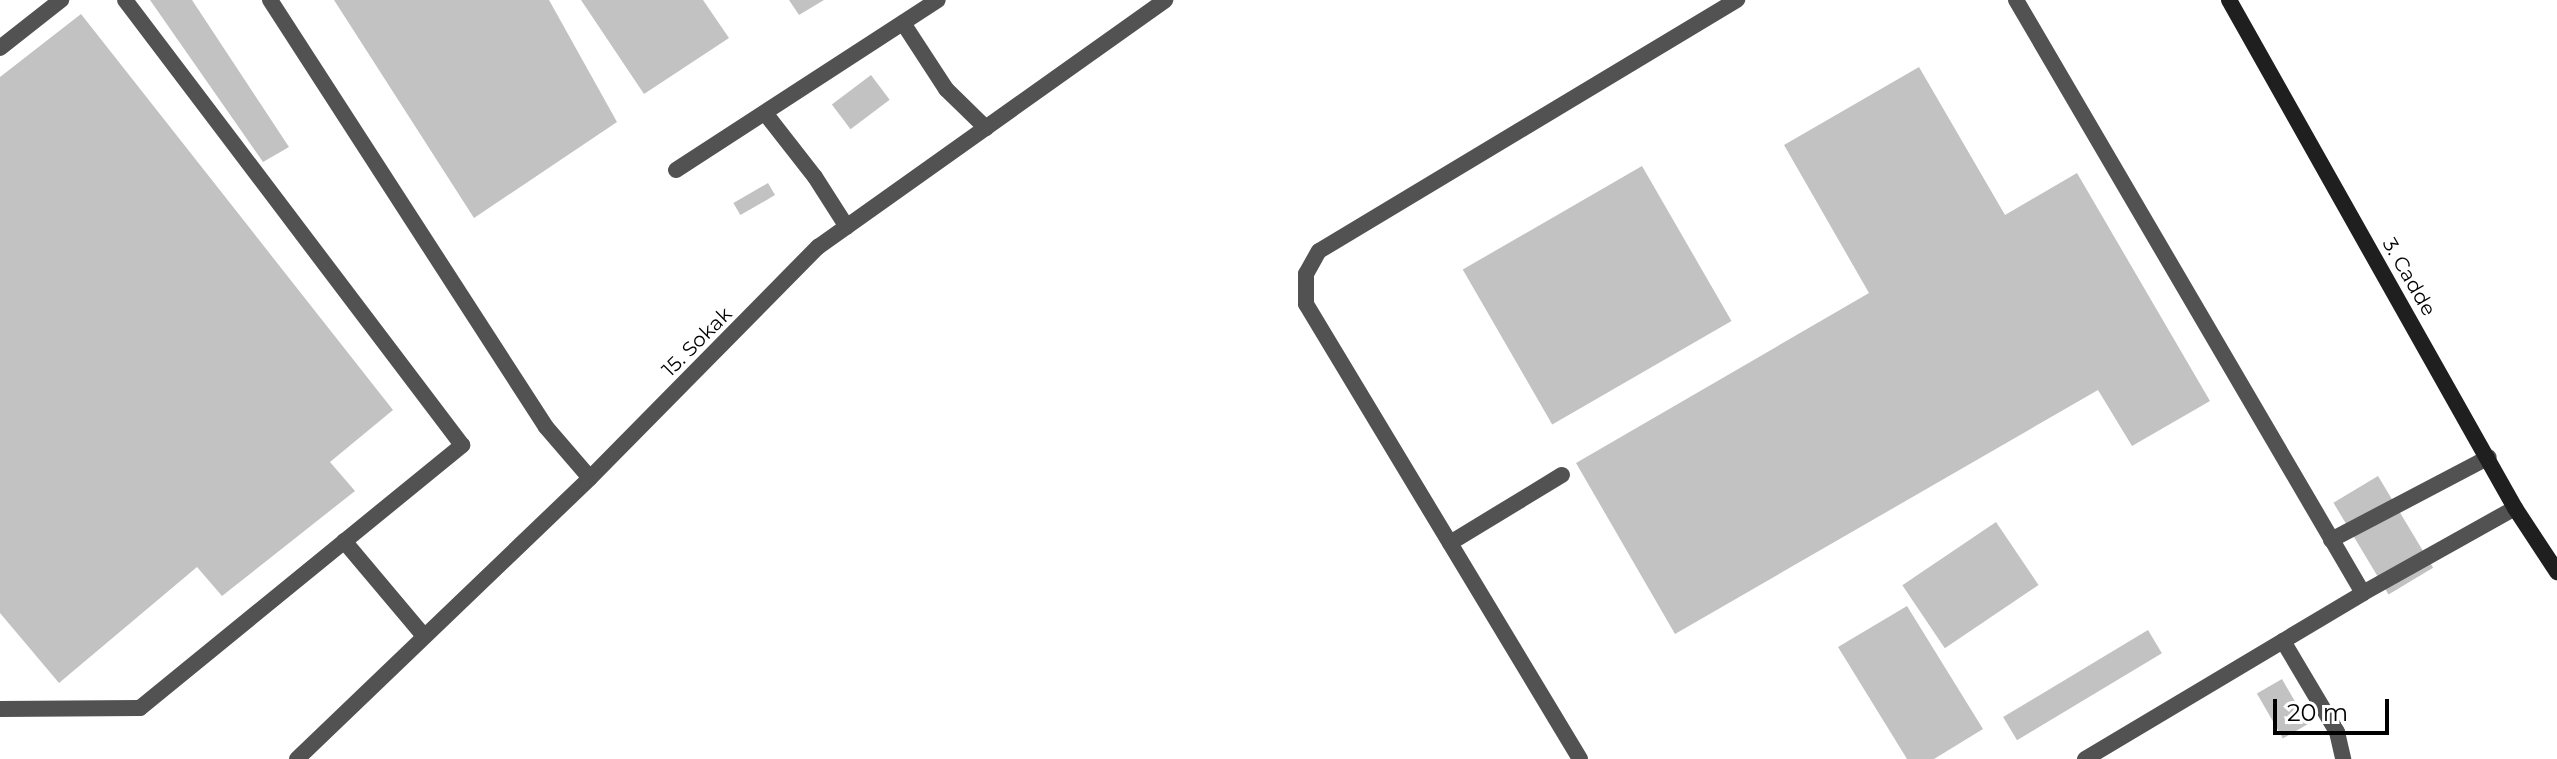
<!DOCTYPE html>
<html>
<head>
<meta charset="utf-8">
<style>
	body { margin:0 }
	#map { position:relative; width:2557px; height:759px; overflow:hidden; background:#fff; font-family:Montserrat,sans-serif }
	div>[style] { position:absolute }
	.building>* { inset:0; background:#c2c2c2; transform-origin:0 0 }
	.lane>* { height:16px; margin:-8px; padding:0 8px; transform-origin:8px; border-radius:8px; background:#525252 }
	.street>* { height:16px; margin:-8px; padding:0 8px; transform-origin:8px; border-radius:8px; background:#525252 }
	.secondary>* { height:16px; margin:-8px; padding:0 8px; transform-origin:8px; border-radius:8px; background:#1f1f1f }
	span { translate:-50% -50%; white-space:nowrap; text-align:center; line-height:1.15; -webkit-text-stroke:6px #fff; paint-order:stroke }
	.street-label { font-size:20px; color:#000 }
	.scale { position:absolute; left:2273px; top:699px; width:116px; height:36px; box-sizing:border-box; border:4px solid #000; border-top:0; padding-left:10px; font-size:24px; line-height:28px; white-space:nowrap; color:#000; -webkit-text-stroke:6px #fff; paint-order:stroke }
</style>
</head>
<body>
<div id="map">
	<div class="building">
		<i style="clip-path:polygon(150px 0,192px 0,289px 147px,263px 162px)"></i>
		<i style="clip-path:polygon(334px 0,549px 0,617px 122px,474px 218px)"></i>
		<i style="clip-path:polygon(581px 0,703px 0,729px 38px,644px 94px)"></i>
		<i style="clip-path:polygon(789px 0,824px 0,799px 15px)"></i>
		<i style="clip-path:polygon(81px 14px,393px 410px,330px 462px,355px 491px,222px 596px,197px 567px,59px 683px,0 613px,0 77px)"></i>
		<i style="clip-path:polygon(1919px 67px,2005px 215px,2077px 173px,2210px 401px,2132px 446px,2098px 390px,1675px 634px,1576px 463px,1869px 293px,1784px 145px)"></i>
		<i style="left:871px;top:75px;width:31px;height:49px;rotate:53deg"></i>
		<i style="left:1642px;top:166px;width:179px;height:207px;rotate:60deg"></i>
		<i style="left:768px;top:183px;width:14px;height:40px;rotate:60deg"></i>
		<i style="left:2378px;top:476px;width:107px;height:52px;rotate:59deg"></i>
		<i style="left:1996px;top:522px;width:76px;height:113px;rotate:56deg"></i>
		<i style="clip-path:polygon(1907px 606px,1983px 729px,1934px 759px,1907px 759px,1838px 647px)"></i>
		<i style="left:2148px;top:630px;width:27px;height:169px;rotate:59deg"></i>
		<i style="left:2282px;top:679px;width:52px;height:29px;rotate:60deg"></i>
	</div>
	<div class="lane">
		<i style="left:270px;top:0;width:508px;rotate:57.12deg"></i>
		<i style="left:546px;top:427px;width:67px;rotate:49.2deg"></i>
		<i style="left:2016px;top:0;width:687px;rotate:59.67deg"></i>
		<i style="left:903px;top:23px;width:79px;rotate:56.9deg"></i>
		<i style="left:946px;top:89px;width:56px;rotate:44.3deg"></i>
		<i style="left:0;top:48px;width:78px;rotate:-38.2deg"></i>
		<i style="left:765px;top:113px;width:81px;rotate:52deg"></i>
		<i style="left:815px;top:177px;width:59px;rotate:57.4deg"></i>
		<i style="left:676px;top:170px;width:312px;rotate:-33deg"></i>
		<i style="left:2331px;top:540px;width:178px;rotate:-27.7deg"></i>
		<i style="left:344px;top:541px;width:124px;rotate:49.9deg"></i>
		<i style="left:1450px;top:543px;width:131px;rotate:-31.3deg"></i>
		<i style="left:2283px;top:641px;width:106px;rotate:59.3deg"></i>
		<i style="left:2337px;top:732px;width:28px;rotate:77deg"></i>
		<i style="left:0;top:709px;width:140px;rotate:-0.4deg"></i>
		<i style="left:140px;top:708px;width:416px;rotate:-39.2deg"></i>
		<i style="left:462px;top:445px;width:558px;rotate:-127.14deg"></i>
		<i style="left:1580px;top:759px;width:531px;rotate:-121.06deg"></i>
		<i style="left:1306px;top:304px;width:30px;rotate:-90deg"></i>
		<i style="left:1306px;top:274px;width:26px;rotate:-61deg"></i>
		<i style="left:1319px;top:251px;width:488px;rotate:-31deg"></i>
		<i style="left:2085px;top:759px;width:324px;rotate:-30.8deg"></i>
		<i style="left:2363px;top:593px;width:174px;rotate:-29.2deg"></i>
	</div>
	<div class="street">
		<i style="left:297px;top:759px;width:406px;rotate:-43.8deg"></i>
		<i style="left:590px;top:478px;width:325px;rotate:-45.4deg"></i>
		<i style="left:818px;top:247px;width:426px;rotate:-35.4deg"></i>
	</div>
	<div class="secondary">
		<i style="left:2229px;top:0;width:583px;rotate:60.62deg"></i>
		<i style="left:2515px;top:508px;width:77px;rotate:56.7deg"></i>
	</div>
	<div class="street-label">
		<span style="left:2409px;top:277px;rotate:60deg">3. Cadde</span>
		<span style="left:697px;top:342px;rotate:-45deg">15. Sokak</span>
	</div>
	<div class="scale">20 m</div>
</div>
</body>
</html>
